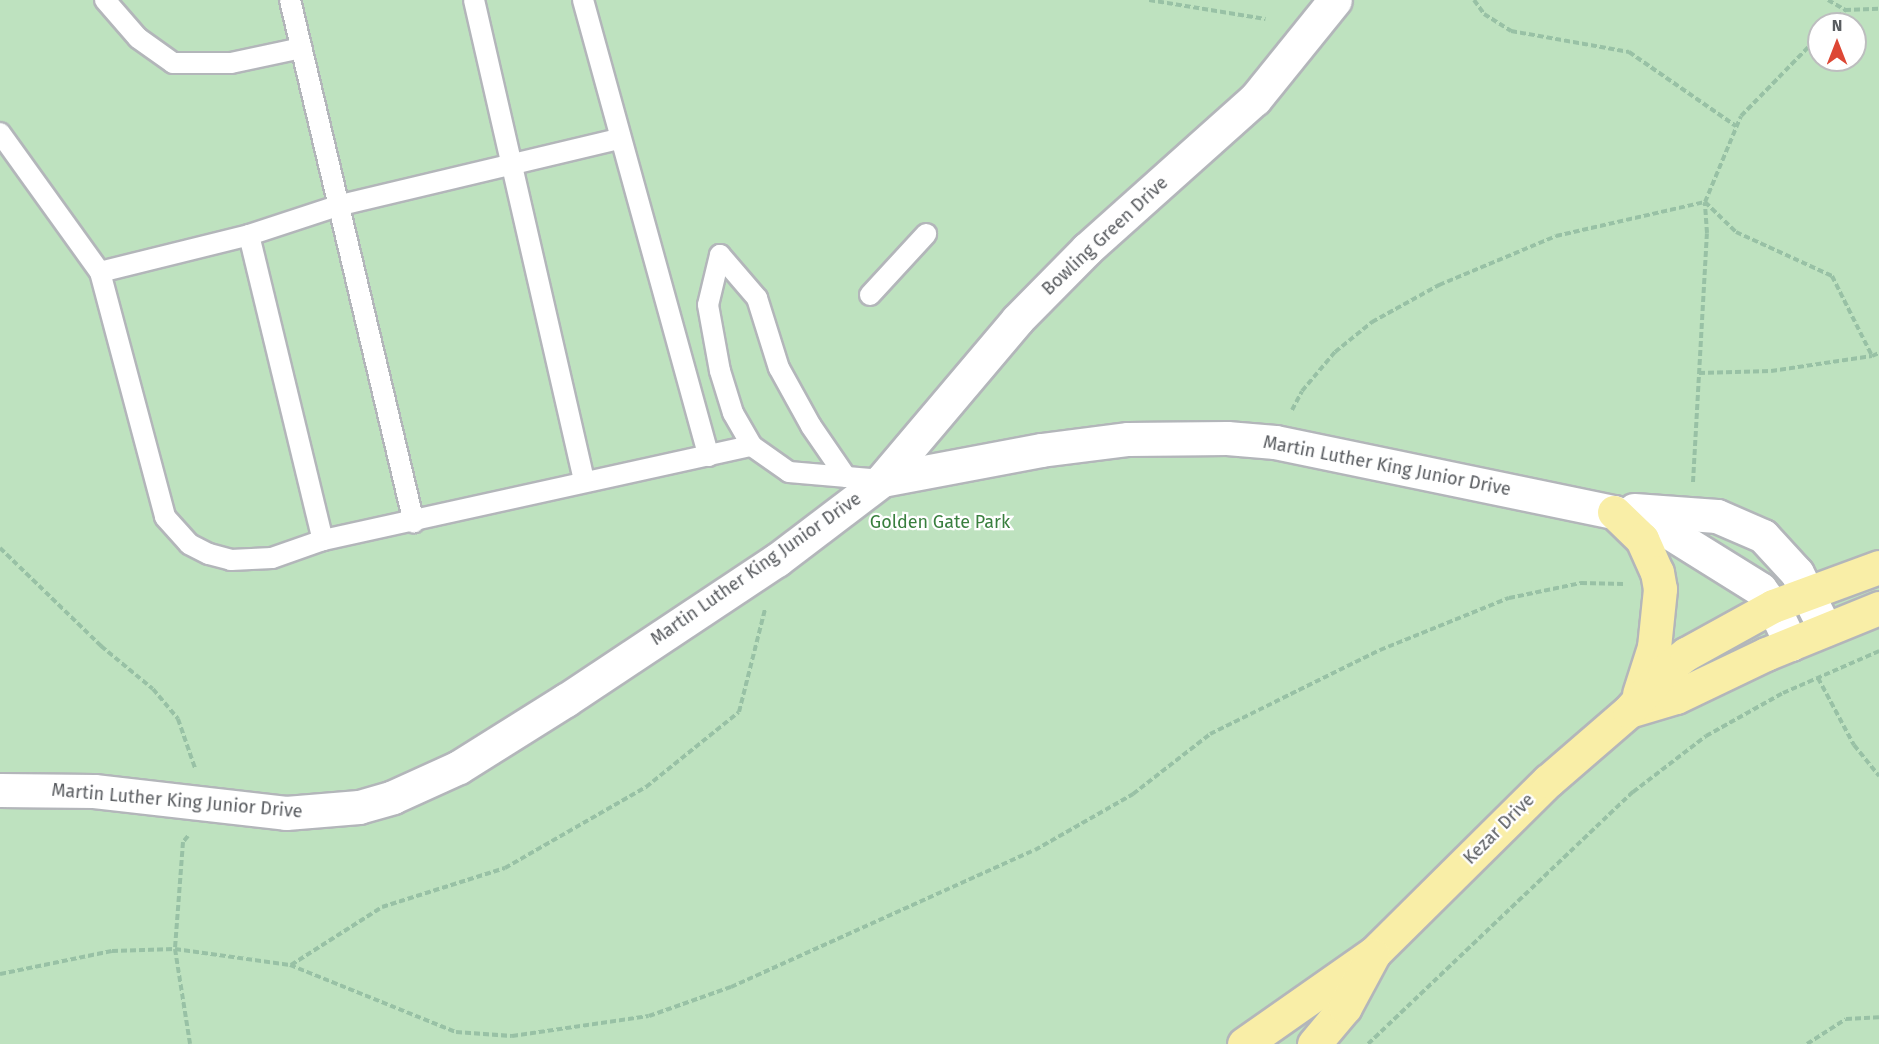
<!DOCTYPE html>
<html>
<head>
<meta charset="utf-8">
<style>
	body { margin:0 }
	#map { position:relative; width:1879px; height:1044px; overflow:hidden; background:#ebe9e0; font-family:"Fira Sans",sans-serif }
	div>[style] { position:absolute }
	.green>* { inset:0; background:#bee2bf }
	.path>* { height:4px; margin-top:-2px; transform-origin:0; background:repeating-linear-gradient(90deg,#98c1a5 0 6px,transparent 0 9px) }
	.roads { filter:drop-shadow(2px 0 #b3b6ba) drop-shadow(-2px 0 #b3b6ba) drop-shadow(0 2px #b3b6ba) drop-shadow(0 -2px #b3b6ba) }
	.lane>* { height:20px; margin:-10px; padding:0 10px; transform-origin:10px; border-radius:10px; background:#fff }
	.street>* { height:33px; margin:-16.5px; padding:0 16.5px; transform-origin:16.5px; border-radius:16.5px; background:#fff }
	.primary>* { height:33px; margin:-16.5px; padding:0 16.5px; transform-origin:16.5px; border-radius:16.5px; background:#f9eea7 }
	span { translate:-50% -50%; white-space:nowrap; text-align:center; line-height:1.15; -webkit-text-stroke:4.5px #fff; paint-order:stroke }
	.street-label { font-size:18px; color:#595c60 }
	.park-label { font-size:18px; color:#397f3e }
	.north { position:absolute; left:1807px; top:12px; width:60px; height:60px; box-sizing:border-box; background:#fff; border:2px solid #bdbebf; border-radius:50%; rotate:0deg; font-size:16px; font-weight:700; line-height:24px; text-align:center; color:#595c60 }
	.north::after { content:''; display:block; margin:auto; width:21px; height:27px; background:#dd4735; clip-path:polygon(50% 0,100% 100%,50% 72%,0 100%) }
</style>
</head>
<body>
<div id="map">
	<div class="green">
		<i style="clip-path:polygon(evenodd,0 0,1879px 0,1879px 1044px,0 1044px,0 0,1819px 24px,1855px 24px,1855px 60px,1819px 60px,1819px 24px)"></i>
	</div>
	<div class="path">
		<i style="left:1149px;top:0;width:118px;rotate:9.3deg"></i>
		<i style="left:1474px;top:0;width:17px;rotate:54deg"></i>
		<i style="left:1484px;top:14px;width:32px;rotate:32deg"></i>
		<i style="left:1511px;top:31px;width:120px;rotate:10.1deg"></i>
		<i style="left:1629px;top:52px;width:130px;rotate:34.7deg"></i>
		<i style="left:1828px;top:0;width:20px;rotate:30deg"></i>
		<i style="left:1831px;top:24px;width:20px;rotate:-45deg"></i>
		<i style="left:1845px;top:10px;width:34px;rotate:-2deg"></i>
		<i style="left:1699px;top:373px;width:72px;rotate:-1.6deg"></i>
		<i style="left:1771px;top:371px;width:102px;rotate:-8.4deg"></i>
		<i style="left:1292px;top:410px;width:21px;rotate:-62deg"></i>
		<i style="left:1302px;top:391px;width:51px;rotate:-49.8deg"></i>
		<i style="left:1335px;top:352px;width:48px;rotate:-39deg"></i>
		<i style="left:1372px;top:322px;width:77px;rotate:-28.9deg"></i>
		<i style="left:1439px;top:285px;width:127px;rotate:-22.7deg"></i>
		<i style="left:1556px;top:236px;width:153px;rotate:-12.9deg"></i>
		<i style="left:1705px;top:202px;width:43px;rotate:44.1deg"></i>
		<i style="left:1736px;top:232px;width:106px;rotate:24.6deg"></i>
		<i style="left:1832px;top:276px;width:89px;rotate:63.4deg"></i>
		<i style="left:1872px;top:356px;width:8px;rotate:-23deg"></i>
		<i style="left:1693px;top:482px;width:249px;rotate:-86.8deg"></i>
		<i style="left:1707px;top:233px;width:31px;rotate:-94deg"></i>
		<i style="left:1705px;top:202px;width:93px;rotate:-67.3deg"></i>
		<i style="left:1741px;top:116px;width:112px;rotate:-45.7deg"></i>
		<i style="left:0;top:548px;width:141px;rotate:44.1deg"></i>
		<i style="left:101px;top:646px;width:67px;rotate:39.6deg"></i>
		<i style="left:153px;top:689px;width:39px;rotate:50deg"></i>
		<i style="left:178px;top:719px;width:52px;rotate:70.9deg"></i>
		<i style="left:1818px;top:678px;width:76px;rotate:61.8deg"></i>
		<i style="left:1854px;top:745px;width:40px;rotate:51deg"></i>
		<i style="left:188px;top:836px;width:8px;rotate:130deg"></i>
		<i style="left:183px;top:842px;width:107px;rotate:94.3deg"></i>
		<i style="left:175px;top:949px;width:96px;rotate:81deg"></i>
		<i style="left:291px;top:965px;width:108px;rotate:-32.5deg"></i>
		<i style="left:382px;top:907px;width:129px;rotate:-17.6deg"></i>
		<i style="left:505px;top:868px;width:163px;rotate:-29.9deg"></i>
		<i style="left:646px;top:787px;width:119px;rotate:-38.9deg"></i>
		<i style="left:739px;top:712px;width:106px;rotate:-75.8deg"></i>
		<i style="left:0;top:974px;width:114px;rotate:-11.6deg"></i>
		<i style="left:112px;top:951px;width:63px;rotate:-1.8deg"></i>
		<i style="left:175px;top:949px;width:116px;rotate:7.9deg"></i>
		<i style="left:290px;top:965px;width:179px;rotate:22deg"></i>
		<i style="left:456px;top:1032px;width:56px;rotate:4.1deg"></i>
		<i style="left:512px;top:1036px;width:138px;rotate:-8.3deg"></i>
		<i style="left:649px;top:1016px;width:87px;rotate:-19.5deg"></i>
		<i style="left:731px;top:987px;width:333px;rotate:-24.3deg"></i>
		<i style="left:1035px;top:850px;width:113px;rotate:-29.7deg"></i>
		<i style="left:1133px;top:794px;width:98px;rotate:-37.9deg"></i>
		<i style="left:1210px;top:734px;width:190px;rotate:-26.3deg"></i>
		<i style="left:1380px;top:650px;width:139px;rotate:-22deg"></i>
		<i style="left:1509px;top:598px;width:74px;rotate:-11.8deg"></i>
		<i style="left:1581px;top:583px;width:43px;rotate:1.3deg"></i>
		<i style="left:1368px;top:1044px;width:366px;rotate:-43.6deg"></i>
		<i style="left:1633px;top:792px;width:92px;rotate:-37.5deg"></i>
		<i style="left:1706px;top:736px;width:88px;rotate:-29.2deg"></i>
		<i style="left:1783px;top:693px;width:105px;rotate:-23.6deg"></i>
		<i style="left:1807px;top:1044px;width:46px;rotate:-32.7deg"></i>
		<i style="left:1846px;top:1019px;width:33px;rotate:-3deg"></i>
	</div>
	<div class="roads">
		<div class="lane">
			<i style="left:105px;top:0;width:50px;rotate:49deg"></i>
			<i style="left:138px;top:38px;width:43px;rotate:35.5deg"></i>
			<i style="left:173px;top:63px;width:58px"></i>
			<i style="left:231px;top:63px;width:72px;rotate:-12.1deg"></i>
			<i style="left:290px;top:0;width:537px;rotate:76.66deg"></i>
			<i style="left:474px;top:0;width:493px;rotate:77.1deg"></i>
			<i style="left:583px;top:0;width:473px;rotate:74.6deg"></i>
			<i style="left:0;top:133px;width:171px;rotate:54.3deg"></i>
			<i style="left:100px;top:272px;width:253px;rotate:75.1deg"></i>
			<i style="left:165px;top:517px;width:36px;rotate:48deg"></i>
			<i style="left:189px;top:544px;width:22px;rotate:27deg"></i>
			<i style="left:209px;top:554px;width:23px;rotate:15deg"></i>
			<i style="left:231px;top:560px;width:41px;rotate:-2.8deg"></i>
			<i style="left:272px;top:558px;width:54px;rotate:-19.4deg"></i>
			<i style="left:323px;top:540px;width:439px;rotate:-12.4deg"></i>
			<i style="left:249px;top:235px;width:314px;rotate:76.4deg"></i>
			<i style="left:720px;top:255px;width:51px;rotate:103.5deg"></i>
			<i style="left:708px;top:305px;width:67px;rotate:79.7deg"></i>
			<i style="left:720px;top:371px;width:44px;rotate:72.8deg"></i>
			<i style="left:733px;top:413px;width:38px;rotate:60deg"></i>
			<i style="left:752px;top:446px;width:45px;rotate:35.1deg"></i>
			<i style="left:789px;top:472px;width:93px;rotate:4.9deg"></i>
			<i style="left:720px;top:255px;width:57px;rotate:49.3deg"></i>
			<i style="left:757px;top:298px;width:73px;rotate:72.6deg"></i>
			<i style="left:779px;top:368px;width:66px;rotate:61.1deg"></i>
			<i style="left:811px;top:426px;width:62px;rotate:55.5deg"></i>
			<i style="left:100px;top:272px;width:154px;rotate:-13.9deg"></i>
			<i style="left:249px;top:235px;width:93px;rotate:-18.2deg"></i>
			<i style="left:337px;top:206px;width:290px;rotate:-13.4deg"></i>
			<i style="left:870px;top:295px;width:83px;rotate:-47.4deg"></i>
		</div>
		<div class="street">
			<i style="left:882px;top:480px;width:209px;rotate:-49.8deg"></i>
			<i style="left:1017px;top:320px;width:100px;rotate:-45.4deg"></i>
			<i style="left:1087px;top:249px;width:225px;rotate:-41.8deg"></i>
			<i style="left:1255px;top:99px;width:127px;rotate:-51.1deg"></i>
			<i style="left:1634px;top:510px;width:83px;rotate:4.1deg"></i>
			<i style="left:1717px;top:516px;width:50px;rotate:23.5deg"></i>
			<i style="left:1763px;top:536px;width:50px;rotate:47.4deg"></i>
			<i style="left:1797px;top:573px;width:63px;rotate:63.4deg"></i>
			<i style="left:0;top:790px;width:94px;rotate:0.6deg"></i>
			<i style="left:94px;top:791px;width:193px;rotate:6.5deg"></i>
			<i style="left:286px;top:813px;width:73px;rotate:-4.7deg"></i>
			<i style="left:359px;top:807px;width:35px;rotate:-16deg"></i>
			<i style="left:393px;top:797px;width:72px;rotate:-24.4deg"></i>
			<i style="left:459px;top:767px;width:126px;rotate:-32.1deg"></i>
			<i style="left:566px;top:700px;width:253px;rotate:-33.6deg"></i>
			<i style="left:777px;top:560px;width:132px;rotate:-37.3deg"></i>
			<i style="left:882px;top:480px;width:162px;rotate:-10.7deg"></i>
			<i style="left:1041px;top:450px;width:88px;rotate:-7.2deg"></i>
			<i style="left:1128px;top:439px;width:99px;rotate:-0.6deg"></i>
			<i style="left:1227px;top:438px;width:48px;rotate:4.8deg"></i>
			<i style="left:1275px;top:442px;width:346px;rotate:11.7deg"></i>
			<i style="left:1614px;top:512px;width:56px;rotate:19.7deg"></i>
			<i style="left:1667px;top:531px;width:110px;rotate:31.9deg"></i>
			<i style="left:1760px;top:589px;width:21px;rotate:53deg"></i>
			<i style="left:1773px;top:606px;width:42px;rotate:64.7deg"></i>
		</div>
		<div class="primary">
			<i style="left:1614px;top:512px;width:39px;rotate:44deg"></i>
			<i style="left:1642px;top:539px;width:36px;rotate:66deg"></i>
			<i style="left:1657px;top:572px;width:17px;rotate:80deg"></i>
			<i style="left:1660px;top:589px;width:58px;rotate:95.9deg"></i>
			<i style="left:1654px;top:647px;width:49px;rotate:107.7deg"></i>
			<i style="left:1629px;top:711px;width:49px;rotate:-16.6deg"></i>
			<i style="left:1676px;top:697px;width:100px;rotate:-25.5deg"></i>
			<i style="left:1766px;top:654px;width:122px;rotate:-22.2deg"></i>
			<i style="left:1244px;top:1044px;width:159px;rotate:-35deg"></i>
			<i style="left:1374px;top:953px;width:245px;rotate:-44.7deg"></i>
			<i style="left:1548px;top:781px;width:107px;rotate:-40.8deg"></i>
			<i style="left:1629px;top:711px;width:53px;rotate:-48.8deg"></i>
			<i style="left:1664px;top:671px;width:28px;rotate:-38deg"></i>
			<i style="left:1686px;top:654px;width:99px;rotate:-28.9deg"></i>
			<i style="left:1773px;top:606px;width:113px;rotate:-20.2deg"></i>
			<i style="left:1314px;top:1044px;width:48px;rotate:-50deg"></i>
			<i style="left:1345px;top:1007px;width:59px;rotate:-61.7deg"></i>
		</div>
	</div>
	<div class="street-label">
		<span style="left:1105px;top:236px;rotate:-43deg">Bowling Green Drive</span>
		<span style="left:1387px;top:466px;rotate:11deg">Martin Luther King Junior Drive</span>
		<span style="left:756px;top:569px;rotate:-35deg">Martin Luther King Junior Drive</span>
		<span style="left:177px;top:801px;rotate:5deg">Martin Luther King Junior Drive</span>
		<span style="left:1499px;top:829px;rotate:-45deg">Kezar Drive</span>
	</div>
	<div class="park-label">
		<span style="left:940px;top:522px">Golden Gate Park</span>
	</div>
	<div class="north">N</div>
</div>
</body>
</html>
